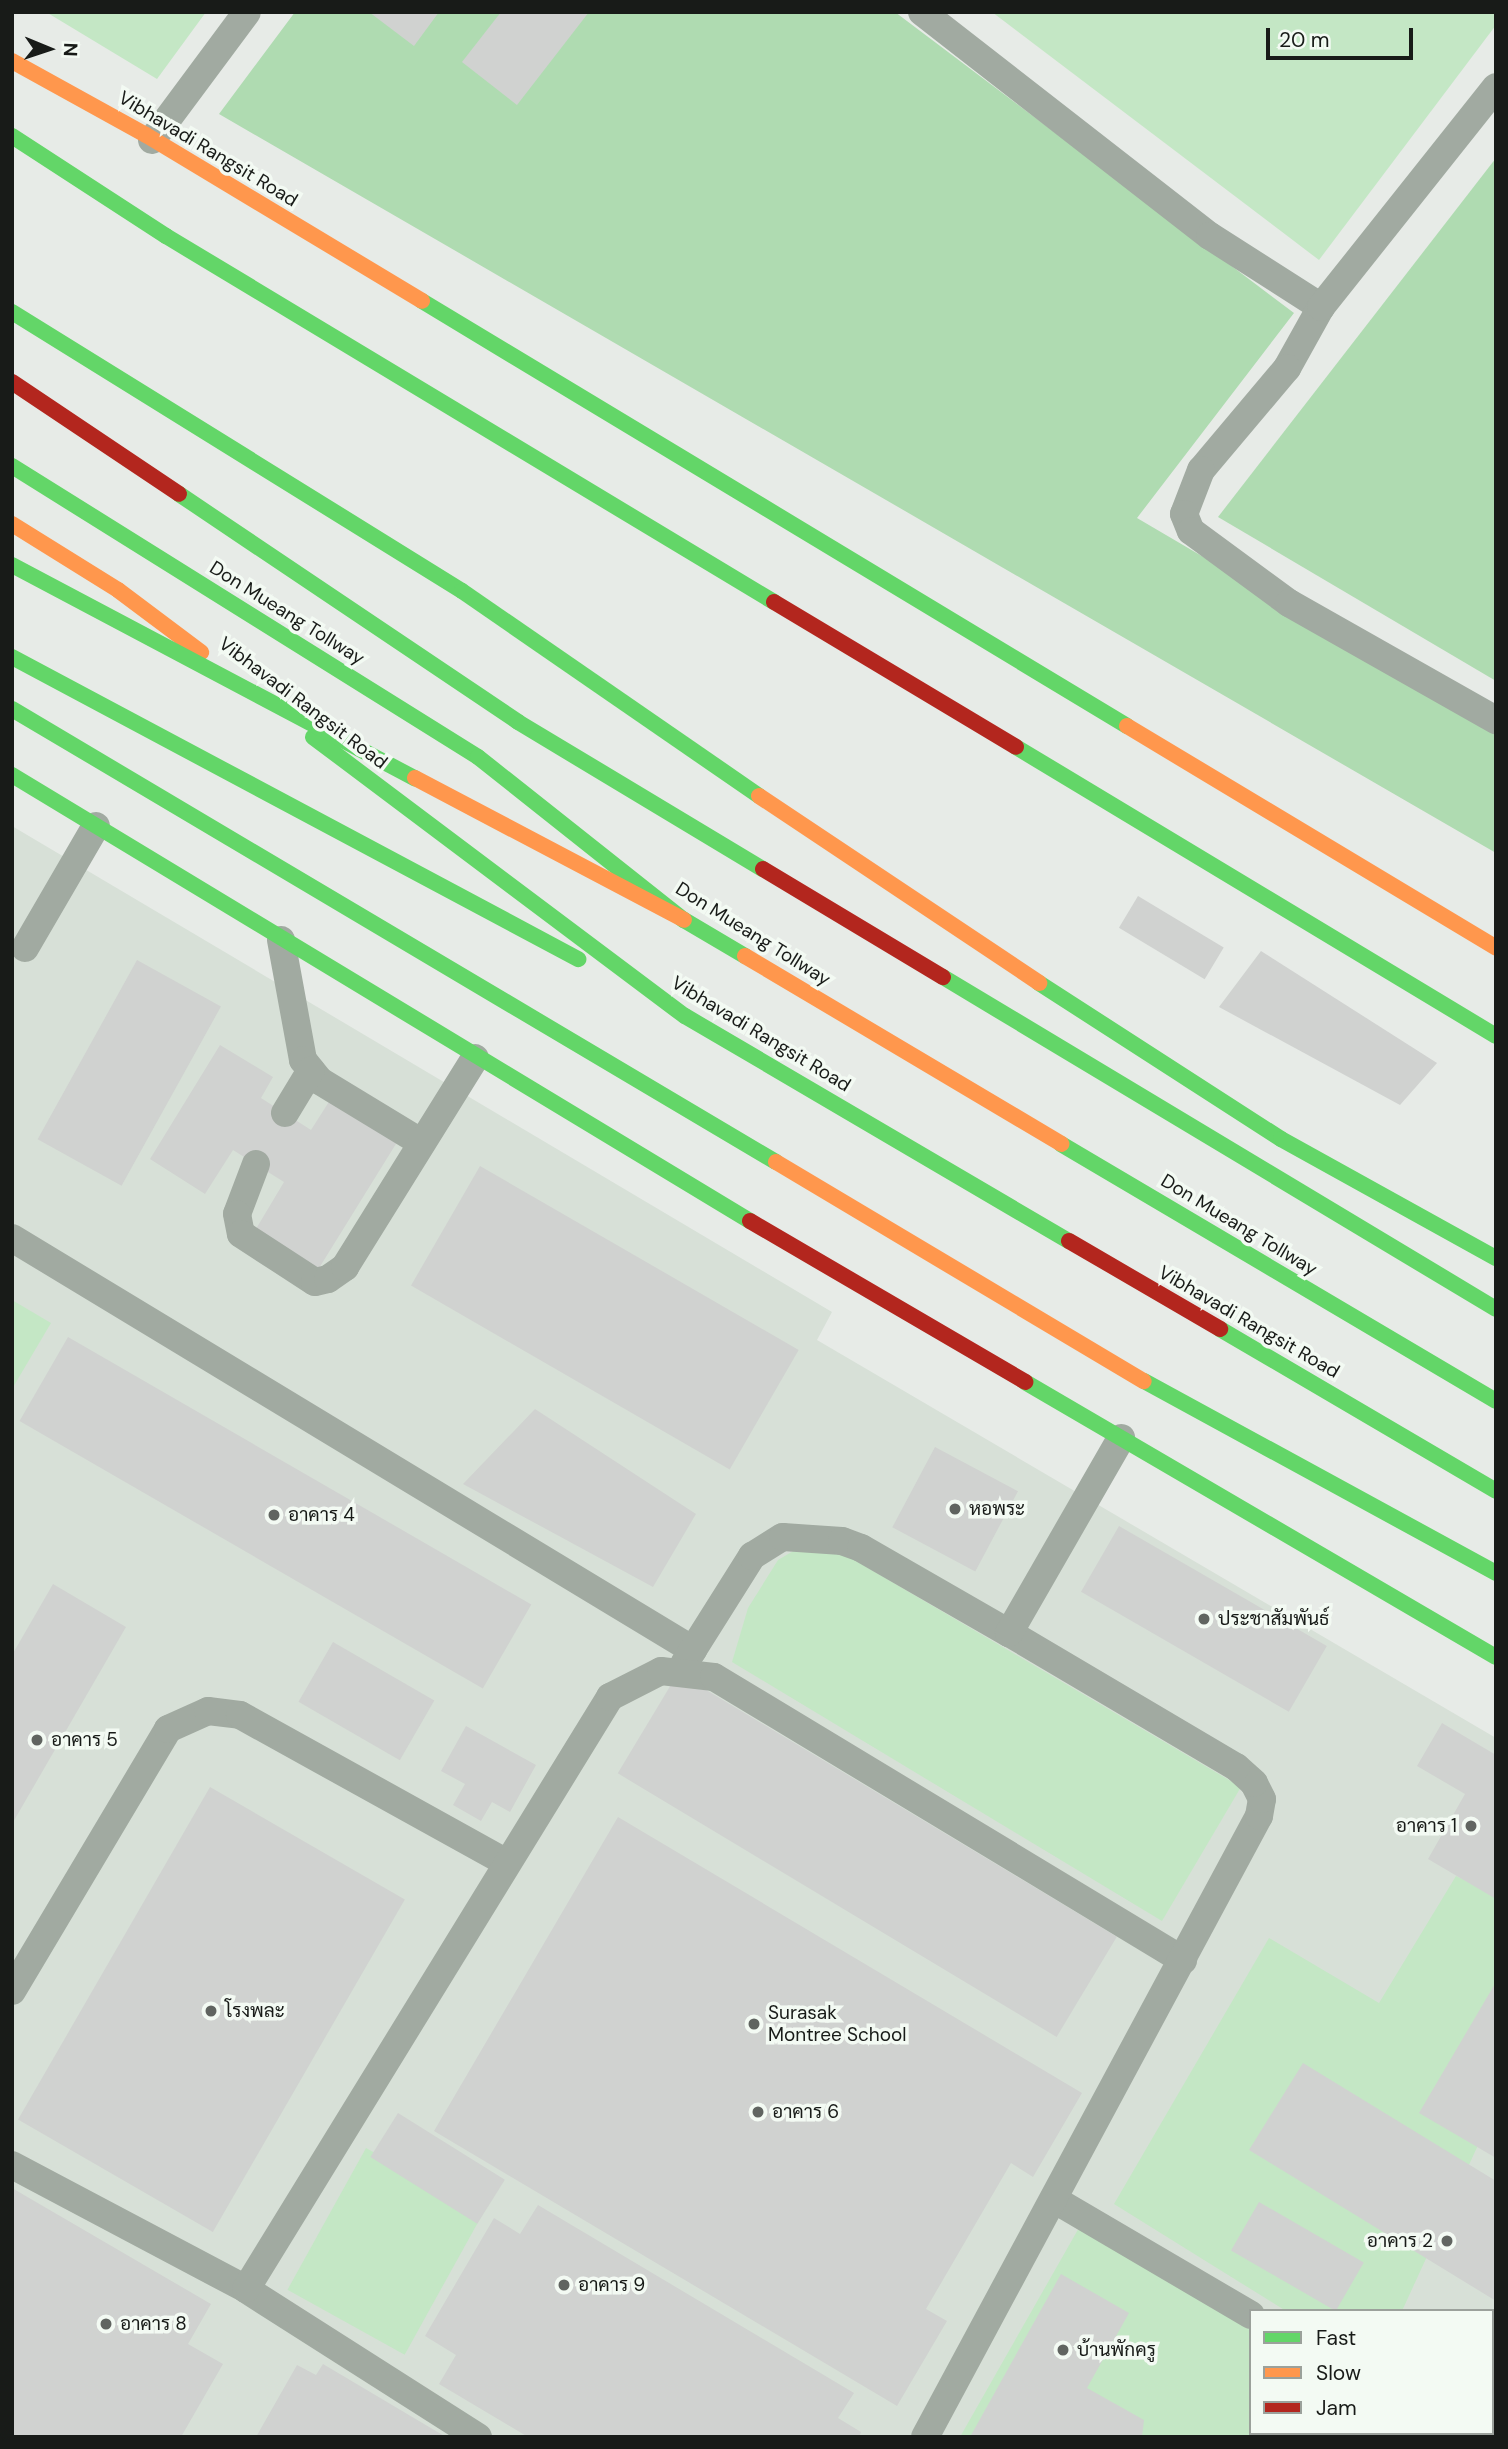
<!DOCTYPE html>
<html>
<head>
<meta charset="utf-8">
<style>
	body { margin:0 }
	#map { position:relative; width:1508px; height:2449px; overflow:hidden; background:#e7ebe7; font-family:"DM Sans",Sarabun,sans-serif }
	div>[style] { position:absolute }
	.built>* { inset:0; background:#d7e0d7 }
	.green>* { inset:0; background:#c4e7c5; transform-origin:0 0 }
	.forest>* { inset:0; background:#afdbb1 }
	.building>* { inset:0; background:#d0d2d0; transform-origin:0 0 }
	.lane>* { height:28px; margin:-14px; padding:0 14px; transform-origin:14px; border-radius:14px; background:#a1aaa1 }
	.fast>* { height:16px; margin:-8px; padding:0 8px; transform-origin:8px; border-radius:8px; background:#63d668 }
	.slow>* { height:16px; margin:-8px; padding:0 8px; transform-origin:8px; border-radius:8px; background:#ff974d }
	.jam>* { height:16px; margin:-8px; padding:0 8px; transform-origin:8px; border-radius:8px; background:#b3261e }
	.fast-bridge>* { height:16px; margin:-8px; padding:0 8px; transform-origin:8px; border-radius:8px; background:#63d668 }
	.slow-bridge>* { height:16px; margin:-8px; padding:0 8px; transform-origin:8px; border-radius:8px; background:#ff974d }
	.dots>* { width:19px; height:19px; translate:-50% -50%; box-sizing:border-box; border:4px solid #f3faf3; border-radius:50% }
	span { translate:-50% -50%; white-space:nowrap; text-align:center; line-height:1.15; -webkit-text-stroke:7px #f3faf3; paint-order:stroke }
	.street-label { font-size:19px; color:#181b18 }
	.poi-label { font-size:19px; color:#181b18 }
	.left { translate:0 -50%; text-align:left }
	.right { translate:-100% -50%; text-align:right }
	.frame { position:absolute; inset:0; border:14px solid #181b18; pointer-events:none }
	.legend { position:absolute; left:1249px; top:2309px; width:245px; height:126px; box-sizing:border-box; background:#f3faf3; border:2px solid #9ba19b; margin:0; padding:9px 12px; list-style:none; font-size:21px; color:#181b18 }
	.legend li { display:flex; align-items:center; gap:14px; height:35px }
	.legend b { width:35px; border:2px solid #9ba19b }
	.north { position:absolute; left:14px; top:14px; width:70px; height:70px; -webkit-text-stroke:5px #f3faf3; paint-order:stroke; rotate:92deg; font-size:19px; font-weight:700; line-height:28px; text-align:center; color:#181b18 }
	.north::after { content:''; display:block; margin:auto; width:24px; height:32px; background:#181b18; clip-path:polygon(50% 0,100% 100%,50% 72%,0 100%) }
	.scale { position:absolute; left:1266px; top:28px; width:147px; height:32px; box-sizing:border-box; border:4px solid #181b18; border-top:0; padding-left:9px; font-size:21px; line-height:24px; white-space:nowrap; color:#181b18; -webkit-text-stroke:5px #f3faf3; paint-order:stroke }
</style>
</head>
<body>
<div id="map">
	<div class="built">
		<i style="clip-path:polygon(evenodd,12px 826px,832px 1312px,817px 1340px,1496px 1738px,1496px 2437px,12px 2437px,12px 826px,1251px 2311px,1492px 2311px,1492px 2433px,1251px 2433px,1251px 2311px)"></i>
	</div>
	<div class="green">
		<i style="clip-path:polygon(46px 12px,206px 12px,157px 79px)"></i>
		<i style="clip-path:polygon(992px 12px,1496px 12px,1496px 25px,1319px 260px)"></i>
		<i style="clip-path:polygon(12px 1300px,51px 1323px,12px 1389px)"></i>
		<i style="clip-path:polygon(800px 1547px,846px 1555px,1241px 1787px,1162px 1921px,732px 1662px,748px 1608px,778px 1560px)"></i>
		<i style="clip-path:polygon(1456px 1876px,1496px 1895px,1496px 2106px,1402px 2311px,1286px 2311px,1114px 2204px,1269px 1938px,1379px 2003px)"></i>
		<i style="left:366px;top:2148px;width:134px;height:162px;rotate:29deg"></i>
		<i style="clip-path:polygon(1080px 2226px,1251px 2327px,1251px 2433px,1436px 2437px,960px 2437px)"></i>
	</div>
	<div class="forest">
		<i style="clip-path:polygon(295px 12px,895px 12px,1294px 313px,1137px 518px,1496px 729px,1496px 853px,219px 114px)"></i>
		<i style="clip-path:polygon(1496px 158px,1496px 681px,1218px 517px)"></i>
	</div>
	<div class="building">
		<i style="clip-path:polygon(369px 12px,439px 12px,414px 46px)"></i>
		<i style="clip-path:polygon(501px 12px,589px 12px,517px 105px,462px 62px)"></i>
		<i style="left:1138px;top:896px;width:100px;height:37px;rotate:31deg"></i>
		<i style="clip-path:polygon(1261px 951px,1437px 1063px,1400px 1105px,1219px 1007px)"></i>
		<i style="left:137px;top:960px;width:96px;height:205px;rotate:29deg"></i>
		<i style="clip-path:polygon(220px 1045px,273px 1077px,261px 1098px,311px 1130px,332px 1097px,399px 1139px,316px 1273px,253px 1234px,284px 1182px,233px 1150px,205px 1194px,150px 1159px)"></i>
		<i style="left:480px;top:1166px;width:368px;height:138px;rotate:30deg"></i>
		<i style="left:68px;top:1337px;width:535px;height:97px;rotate:30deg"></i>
		<i style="clip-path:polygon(535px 1409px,696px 1514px,653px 1587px,463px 1484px)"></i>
		<i style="left:935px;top:1447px;width:94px;height:91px;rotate:28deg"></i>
		<i style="left:1119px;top:1526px;width:240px;height:76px;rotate:30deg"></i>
		<i style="clip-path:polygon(53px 1584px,126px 1627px,12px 1824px,12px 1655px)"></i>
		<i style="left:333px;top:1642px;width:117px;height:69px;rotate:30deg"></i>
		<i style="left:678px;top:1673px;width:512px;height:117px;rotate:31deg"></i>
		<i style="clip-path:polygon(1442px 1723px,1496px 1755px,1496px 1899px,1428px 1859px,1465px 1794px,1417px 1766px)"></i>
		<i style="clip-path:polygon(466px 1726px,536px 1765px,510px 1812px,492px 1802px,481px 1821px,453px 1805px,465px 1784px,441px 1771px)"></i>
		<i style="left:210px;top:1787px;width:225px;height:384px;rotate:30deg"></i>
		<i style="clip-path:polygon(618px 1817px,1082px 2093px,1033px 2177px,1011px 2163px,926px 2309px,947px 2321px,897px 2406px,434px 2131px)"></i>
		<i style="clip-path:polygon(1496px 1982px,1496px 2158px,1419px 2113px)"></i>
		<i style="clip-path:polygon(1303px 2063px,1496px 2181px,1496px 2301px,1249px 2150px)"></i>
		<i style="left:398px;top:2113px;width:126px;height:52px;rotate:32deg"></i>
		<i style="clip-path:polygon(12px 2188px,211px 2304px,188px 2344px,223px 2364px,181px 2437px,12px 2437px)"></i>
		<i style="left:1259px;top:2202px;width:121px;height:56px;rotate:30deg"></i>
		<i style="clip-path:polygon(538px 2205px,854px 2393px,838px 2418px,861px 2432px,859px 2437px,528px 2437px,439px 2384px,456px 2355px,425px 2336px,494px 2218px,520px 2234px)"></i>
		<i style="clip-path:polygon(1061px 2274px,1129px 2313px,1087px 2388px,1144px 2420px,1142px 2437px,970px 2437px)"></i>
		<i style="clip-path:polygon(323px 2364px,446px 2437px,256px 2437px,297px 2365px,316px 2375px)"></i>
	</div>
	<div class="lane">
		<i style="left:922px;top:12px;width:365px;rotate:37.9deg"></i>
		<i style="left:1210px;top:236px;width:132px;rotate:32.6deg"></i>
		<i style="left:1321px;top:307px;width:70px;rotate:119.1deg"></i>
		<i style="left:1287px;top:368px;width:133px;rotate:130.1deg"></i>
		<i style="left:1201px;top:470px;width:47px;rotate:111.1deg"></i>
		<i style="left:1184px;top:514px;width:18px;rotate:68deg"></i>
		<i style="left:1191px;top:531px;width:122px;rotate:36.3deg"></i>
		<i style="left:1289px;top:603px;width:238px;rotate:29.5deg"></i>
		<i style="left:152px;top:140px;width:159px;rotate:-53.4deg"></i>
		<i style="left:1321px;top:307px;width:281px;rotate:-51.5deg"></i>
		<i style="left:281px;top:940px;width:122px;rotate:79.6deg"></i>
		<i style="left:303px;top:1060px;width:27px;rotate:51deg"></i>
		<i style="left:320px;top:1081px;width:119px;rotate:31.3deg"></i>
		<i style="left:25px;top:948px;width:141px;rotate:-59.8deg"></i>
		<i style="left:285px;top:1113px;width:50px;rotate:-58.8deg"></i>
		<i style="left:256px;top:1164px;width:53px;rotate:110.8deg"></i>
		<i style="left:237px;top:1214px;width:20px;rotate:79deg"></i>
		<i style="left:241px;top:1234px;width:88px;rotate:33deg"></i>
		<i style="left:315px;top:1282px;width:13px;rotate:-13deg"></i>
		<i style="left:328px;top:1279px;width:21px;rotate:-35deg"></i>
		<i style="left:345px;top:1267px;width:246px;rotate:-58.1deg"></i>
		<i style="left:12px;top:1238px;width:796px;rotate:31.17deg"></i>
		<i style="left:684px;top:1664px;width:128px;rotate:-57.8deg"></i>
		<i style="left:752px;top:1556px;width:36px;rotate:-32deg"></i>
		<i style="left:783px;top:1537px;width:59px;rotate:3.9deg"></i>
		<i style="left:842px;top:1541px;width:20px;rotate:20deg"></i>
		<i style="left:861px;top:1548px;width:171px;rotate:29.9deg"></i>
		<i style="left:12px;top:1991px;width:305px;rotate:-59.2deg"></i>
		<i style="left:168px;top:1729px;width:44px;rotate:-24.2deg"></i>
		<i style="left:208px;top:1711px;width:32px;rotate:7deg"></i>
		<i style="left:240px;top:1715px;width:305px;rotate:29deg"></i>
		<i style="left:12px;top:2165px;width:265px;rotate:27.9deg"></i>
		<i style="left:1055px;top:2200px;width:227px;rotate:30.4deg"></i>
		<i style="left:1451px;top:2433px;width:7px;rotate:34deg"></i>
		<i style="left:478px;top:2437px;width:275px;rotate:-147.5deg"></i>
		<i style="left:246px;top:2289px;width:695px;rotate:-58.41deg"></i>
		<i style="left:610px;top:1697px;width:57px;rotate:-27deg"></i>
		<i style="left:661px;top:1671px;width:53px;rotate:6.5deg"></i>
		<i style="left:714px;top:1677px;width:548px;rotate:31.11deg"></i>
		<i style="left:925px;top:2437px;width:705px;rotate:-61.73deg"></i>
		<i style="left:1259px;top:1816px;width:17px;rotate:-80deg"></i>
		<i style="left:1262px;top:1799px;width:18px;rotate:-117deg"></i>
		<i style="left:1254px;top:1783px;width:24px;rotate:-138deg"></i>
		<i style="left:1236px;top:1767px;width:264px;rotate:-149.4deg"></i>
		<i style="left:1009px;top:1633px;width:225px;rotate:-60.1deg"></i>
	</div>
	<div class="fast">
		<i style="left:12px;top:136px;width:184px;rotate:33deg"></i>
		<i style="left:166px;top:236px;width:710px;rotate:31.05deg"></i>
		<i style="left:422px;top:301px;width:823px;rotate:31.08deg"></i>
		<i style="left:12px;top:312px;width:529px;rotate:31.8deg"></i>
		<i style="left:462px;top:591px;width:361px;rotate:34.6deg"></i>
		<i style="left:12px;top:466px;width:549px;rotate:31.98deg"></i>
		<i style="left:478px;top:757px;width:263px;rotate:38.4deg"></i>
		<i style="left:684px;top:920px;width:71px;rotate:30.5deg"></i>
		<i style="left:179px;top:494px;width:409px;rotate:33.9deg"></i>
		<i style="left:518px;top:722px;width:286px;rotate:31deg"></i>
		<i style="left:12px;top:657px;width:642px;rotate:28.08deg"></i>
		<i style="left:12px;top:709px;width:888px;rotate:30.67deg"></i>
		<i style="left:313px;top:737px;width:465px;rotate:36.9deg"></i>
		<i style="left:685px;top:1016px;width:445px;rotate:30.4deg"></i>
		<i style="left:1016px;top:747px;width:560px;rotate:31.05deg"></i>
		<i style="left:12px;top:775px;width:862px;rotate:31.15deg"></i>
		<i style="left:943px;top:977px;width:645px;rotate:30.98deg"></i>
		<i style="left:1039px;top:983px;width:288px;rotate:32.8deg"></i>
		<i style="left:1281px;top:1139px;width:246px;rotate:29deg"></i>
		<i style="left:1061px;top:1144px;width:505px;rotate:30.57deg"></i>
		<i style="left:1220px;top:1329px;width:320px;rotate:30.4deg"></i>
		<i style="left:1144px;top:1381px;width:401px;rotate:28.6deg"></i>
		<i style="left:1025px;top:1382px;width:545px;rotate:30.28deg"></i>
	</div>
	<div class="slow">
		<i style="left:12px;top:61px;width:153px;rotate:28.9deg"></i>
		<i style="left:146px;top:135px;width:322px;rotate:31deg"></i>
		<i style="left:12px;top:524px;width:125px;rotate:31.9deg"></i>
		<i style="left:118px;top:590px;width:104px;rotate:36.8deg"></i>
		<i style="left:1127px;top:726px;width:431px;rotate:31deg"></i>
		<i style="left:759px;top:796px;width:337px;rotate:33.7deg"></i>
		<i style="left:745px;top:956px;width:368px;rotate:30.7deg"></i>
		<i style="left:776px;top:1162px;width:428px;rotate:30.8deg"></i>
	</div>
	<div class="jam">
		<i style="left:12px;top:382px;width:201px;rotate:33.8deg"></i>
		<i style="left:774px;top:602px;width:282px;rotate:30.9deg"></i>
		<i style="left:763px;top:869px;width:210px;rotate:31deg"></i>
		<i style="left:750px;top:1221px;width:319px;rotate:30.3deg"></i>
		<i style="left:1069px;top:1241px;width:175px;rotate:30.2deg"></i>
	</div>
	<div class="fast-bridge">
		<i style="left:12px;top:565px;width:456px;rotate:27.9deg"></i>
	</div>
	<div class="slow-bridge">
		<i style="left:415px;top:778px;width:304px;rotate:27.8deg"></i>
	</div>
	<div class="dots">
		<i style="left:955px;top:1509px;background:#606460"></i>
		<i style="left:274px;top:1515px;background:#606460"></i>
		<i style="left:1204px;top:1619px;background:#606460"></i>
		<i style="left:37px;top:1740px;background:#606460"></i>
		<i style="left:1471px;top:1826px;background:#606460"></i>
		<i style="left:211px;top:2011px;background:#606460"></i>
		<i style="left:754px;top:2024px;background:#606460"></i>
		<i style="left:758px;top:2112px;background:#606460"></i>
		<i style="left:1447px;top:2241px;background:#606460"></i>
		<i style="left:564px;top:2285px;background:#606460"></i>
		<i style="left:106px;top:2324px;background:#606460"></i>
		<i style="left:1063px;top:2350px;background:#606460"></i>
	</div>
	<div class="street-label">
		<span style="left:208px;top:149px;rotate:31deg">Vibhavadi Rangsit Road</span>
		<span style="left:287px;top:613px;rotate:32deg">Don Mueang Tollway</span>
		<span style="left:303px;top:703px;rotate:37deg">Vibhavadi Rangsit Road</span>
		<span style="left:753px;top:934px;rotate:32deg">Don Mueang Tollway</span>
		<span style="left:761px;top:1034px;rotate:31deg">Vibhavadi Rangsit Road</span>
		<span style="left:1239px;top:1225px;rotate:31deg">Don Mueang Tollway</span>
		<span style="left:1249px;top:1322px;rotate:30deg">Vibhavadi Rangsit Road</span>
	</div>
	<div class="poi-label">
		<span class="left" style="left:969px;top:1509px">หอพระ</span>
		<span class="left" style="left:288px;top:1515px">อาคาร 4</span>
		<span class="left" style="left:1218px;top:1619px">ประชาสัมพันธ์</span>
		<span class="left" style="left:51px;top:1740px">อาคาร 5</span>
		<span class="right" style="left:1457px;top:1826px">อาคาร 1</span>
		<span class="left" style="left:225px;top:2011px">โรงพละ</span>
		<span class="left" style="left:768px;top:2024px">Surasak<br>Montree School</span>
		<span class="left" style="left:772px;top:2112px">อาคาร 6</span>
		<span class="right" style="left:1433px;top:2241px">อาคาร 2</span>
		<span class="left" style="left:578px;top:2285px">อาคาร 9</span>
		<span class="left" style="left:120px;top:2324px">อาคาร 8</span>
		<span class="left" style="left:1077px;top:2350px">บ้านพักครู</span>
	</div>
	<div class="frame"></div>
	<ul class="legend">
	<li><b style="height:9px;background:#63d668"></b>Fast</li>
	<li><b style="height:9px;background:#ff974d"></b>Slow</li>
	<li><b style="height:9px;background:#b3261e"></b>Jam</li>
	</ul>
	<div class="north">N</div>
	<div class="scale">20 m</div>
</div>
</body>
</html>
